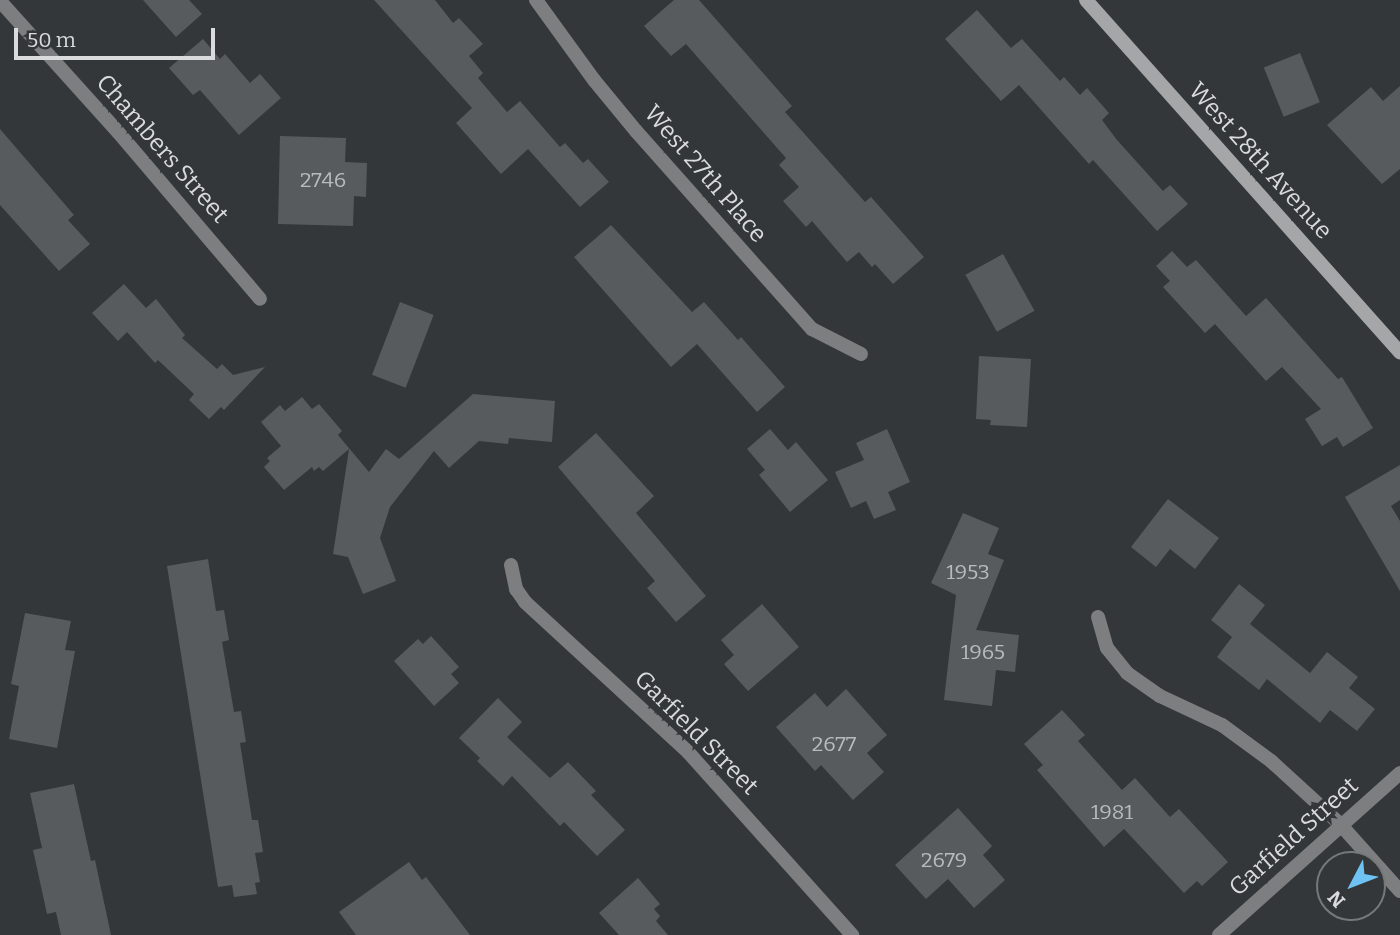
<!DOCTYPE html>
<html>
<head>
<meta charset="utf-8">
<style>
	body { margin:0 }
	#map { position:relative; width:1400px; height:935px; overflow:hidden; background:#333739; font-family:Bitter,serif }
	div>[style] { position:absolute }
	.building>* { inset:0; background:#575b5d; transform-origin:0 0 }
	.street>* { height:14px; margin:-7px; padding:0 7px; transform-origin:7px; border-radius:7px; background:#7c7e7f }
	.secondary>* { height:14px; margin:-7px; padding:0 7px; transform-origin:7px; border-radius:7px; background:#a4a6a8 }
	span { translate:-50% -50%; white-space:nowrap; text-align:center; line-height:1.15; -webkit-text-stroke:7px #333739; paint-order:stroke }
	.number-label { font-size:21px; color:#b8bbbc }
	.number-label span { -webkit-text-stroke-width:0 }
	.street-label { font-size:24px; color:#d9dbdc }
	.north { position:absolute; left:1316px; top:851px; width:70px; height:70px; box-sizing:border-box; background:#333739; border:2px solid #75797a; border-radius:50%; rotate:228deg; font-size:19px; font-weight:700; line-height:28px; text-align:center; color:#d9dbdc }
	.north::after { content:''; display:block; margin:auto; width:24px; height:32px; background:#6fc2f4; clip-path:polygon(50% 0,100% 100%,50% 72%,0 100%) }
	.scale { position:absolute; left:14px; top:28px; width:201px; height:32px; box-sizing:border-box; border:4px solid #d9dbdc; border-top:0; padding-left:9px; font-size:21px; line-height:24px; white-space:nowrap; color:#d9dbdc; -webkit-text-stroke:5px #333739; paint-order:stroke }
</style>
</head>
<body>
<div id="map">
	<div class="building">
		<i style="clip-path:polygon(143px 0,189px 0,202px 14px,176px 37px)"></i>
		<i style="clip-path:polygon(374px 0,435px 0,453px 23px,459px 18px,483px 44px,469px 56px,483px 73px,478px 78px,507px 112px,520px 101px,560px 147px,565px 143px,583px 163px,588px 159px,609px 182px,580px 207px,528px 149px,501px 174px,456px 123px,472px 108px)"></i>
		<i style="clip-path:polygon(674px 0,699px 0,792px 106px,785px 112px,865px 202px,871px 197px,924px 257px,893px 284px,875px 264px,872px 267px,859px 252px,847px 262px,812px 221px,806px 227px,783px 201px,799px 187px,779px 165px,786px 158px,686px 44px,671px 56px,644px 26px)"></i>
		<i style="clip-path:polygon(977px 10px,1011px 48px,1022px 39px,1060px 81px,1064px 77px,1080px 95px,1087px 88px,1109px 113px,1102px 120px,1117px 140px,1163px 191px,1170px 185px,1188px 204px,1157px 231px,1093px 160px,1089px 164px,1019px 85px,1001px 101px,945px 39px)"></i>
		<i style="clip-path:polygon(203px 39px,220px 59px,225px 54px,250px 83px,260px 74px,281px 98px,239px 135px,200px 90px,193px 95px,169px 68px)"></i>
		<i style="left:1300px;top:53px;width:53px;height:39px;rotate:68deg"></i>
		<i style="clip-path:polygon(1400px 86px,1400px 169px,1382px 184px,1327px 125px,1371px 87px,1383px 101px)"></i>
		<i style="clip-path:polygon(0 129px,74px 215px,68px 220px,90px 244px,59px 271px,0 205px)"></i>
		<i style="clip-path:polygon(280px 136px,346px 138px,345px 162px,367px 163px,366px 197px,354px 196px,353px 226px,278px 224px)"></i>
		<i style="clip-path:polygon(611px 225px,692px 312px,704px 302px,738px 340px,741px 337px,785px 387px,757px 412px,697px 344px,671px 367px,574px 257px)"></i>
		<i style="clip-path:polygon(1172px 251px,1187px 267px,1196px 260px,1246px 316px,1266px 298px,1338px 379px,1342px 377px,1373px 428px,1343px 447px,1337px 437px,1322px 446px,1305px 419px,1321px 409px,1282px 367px,1266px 381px,1215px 324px,1205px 333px,1163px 287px,1170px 281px,1156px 266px)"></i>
		<i style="left:1003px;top:254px;width:65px;height:43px;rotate:61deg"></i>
		<i style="clip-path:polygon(124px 284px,146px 308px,156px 299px,185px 335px,182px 338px,217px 369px,222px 364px,233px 375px,265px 367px,224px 410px,221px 407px,209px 419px,189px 400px,194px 394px,158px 360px,155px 363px,127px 332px,118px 341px,92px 313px)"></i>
		<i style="left:400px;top:302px;width:36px;height:78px;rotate:21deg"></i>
		<i style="clip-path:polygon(979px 356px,1031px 359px,1027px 427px,990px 425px,991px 420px,976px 419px)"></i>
		<i style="clip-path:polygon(473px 394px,555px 401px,552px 442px,509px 438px,508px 444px,479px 441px,449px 468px,434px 451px,390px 507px,380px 538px,396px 581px,363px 594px,348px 557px,333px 554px,349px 449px,323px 471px,319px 467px,314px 471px,312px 467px,284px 490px,264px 467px,270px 461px,267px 458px,281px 446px,261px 422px,280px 405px,285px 411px,302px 397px,312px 409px,319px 404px,342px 431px,338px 435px,369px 472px,386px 449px,399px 459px)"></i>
		<i style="clip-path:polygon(770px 429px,788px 450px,796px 442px,828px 480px,790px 512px,759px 475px,765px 470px,747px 449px)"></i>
		<i style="clip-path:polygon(887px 429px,910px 482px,888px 492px,896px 510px,874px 519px,866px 501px,851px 508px,835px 472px,864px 460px,856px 443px)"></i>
		<i style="clip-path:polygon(596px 433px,654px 496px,636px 513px,706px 596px,676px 622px,647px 588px,655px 581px,558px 467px)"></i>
		<i style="clip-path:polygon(1400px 465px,1400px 500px,1391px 506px,1400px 521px,1400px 591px,1345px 497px)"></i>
		<i style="clip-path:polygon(1168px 499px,1219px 538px,1195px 569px,1170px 549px,1156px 567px,1131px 547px)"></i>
		<i style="clip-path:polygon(963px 513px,999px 528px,988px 554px,1004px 560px,976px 630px,1019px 635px,1015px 672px,996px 670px,992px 706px,944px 700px,956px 595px,931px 583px)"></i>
		<i style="clip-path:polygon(208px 559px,216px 611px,224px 610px,229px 640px,222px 642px,234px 712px,241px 711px,246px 742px,240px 743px,252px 820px,258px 820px,263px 852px,255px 853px,260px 882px,255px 883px,257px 894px,234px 897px,232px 885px,218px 887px,167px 566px)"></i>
		<i style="clip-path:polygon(1239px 584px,1265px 605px,1250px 624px,1310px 673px,1327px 652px,1358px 677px,1349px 688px,1375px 709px,1357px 731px,1330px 710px,1320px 723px,1267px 679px,1259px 690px,1217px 657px,1232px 637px,1211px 620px)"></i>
		<i style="clip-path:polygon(762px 604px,799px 647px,748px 691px,724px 664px,734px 655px,721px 640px)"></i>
		<i style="clip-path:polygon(25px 613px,71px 621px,65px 650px,75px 651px,57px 748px,9px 739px,19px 686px,11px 684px)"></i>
		<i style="clip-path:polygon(431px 636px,459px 667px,451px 674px,459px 683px,434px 706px,394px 661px,418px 639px,423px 644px)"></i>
		<i style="clip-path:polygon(846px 689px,887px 735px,867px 753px,884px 772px,853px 800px,821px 765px,815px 771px,776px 727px,815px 693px,827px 707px)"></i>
		<i style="clip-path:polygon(498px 698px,522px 722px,507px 737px,550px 778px,568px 762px,596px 791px,591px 795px,625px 830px,597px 856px,564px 822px,560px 826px,512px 776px,503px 786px,477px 761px,480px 758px,459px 738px)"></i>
		<i style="clip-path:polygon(1062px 710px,1085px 735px,1078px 741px,1122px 790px,1135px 778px,1170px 817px,1179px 809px,1228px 862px,1202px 886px,1197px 881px,1184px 893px,1124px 829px,1104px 847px,1037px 770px,1043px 765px,1024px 744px)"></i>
		<i style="clip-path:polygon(74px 784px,91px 861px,95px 860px,111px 935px,61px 935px,56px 912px,47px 914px,33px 850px,42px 848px,30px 793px)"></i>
		<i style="clip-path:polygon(958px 808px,992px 846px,983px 855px,1005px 880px,974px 908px,948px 879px,926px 899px,895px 865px)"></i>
		<i style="clip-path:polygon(409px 862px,422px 880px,426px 877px,470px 935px,356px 935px,339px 912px)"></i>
		<i style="clip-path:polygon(638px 878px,660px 904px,654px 909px,660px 916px,656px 921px,668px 935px,619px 935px,599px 913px)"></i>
	</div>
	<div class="street">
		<i style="left:536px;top:0;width:99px;rotate:54.1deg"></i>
		<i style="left:594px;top:80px;width:66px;rotate:50.5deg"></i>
		<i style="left:636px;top:131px;width:265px;rotate:48.4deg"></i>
		<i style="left:812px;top:329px;width:55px;rotate:27deg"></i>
		<i style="left:0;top:1px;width:176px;rotate:48deg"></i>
		<i style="left:118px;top:132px;width:219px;rotate:49.6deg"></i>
		<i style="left:511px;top:565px;width:25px;rotate:78deg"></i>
		<i style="left:516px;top:589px;width:16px;rotate:55deg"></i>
		<i style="left:525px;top:602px;width:222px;rotate:42.6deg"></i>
		<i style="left:688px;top:752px;width:246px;rotate:48.1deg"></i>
		<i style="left:1098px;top:617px;width:32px;rotate:74deg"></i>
		<i style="left:1107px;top:648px;width:32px;rotate:51deg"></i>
		<i style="left:1127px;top:673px;width:40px;rotate:34.9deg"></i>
		<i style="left:1160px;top:696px;width:68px;rotate:25.1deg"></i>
		<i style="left:1222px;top:725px;width:61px;rotate:36.3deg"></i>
		<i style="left:1271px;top:761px;width:93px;rotate:42.4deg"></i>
		<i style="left:1340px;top:824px;width:90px;rotate:48.2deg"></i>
		<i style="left:1219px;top:935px;width:243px;rotate:-41.8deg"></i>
	</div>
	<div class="secondary">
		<i style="left:1086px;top:0;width:472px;rotate:48.3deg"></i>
	</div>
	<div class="number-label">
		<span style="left:323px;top:180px">2746</span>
		<span style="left:968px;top:572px">1953</span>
		<span style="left:983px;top:652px">1965</span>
		<span style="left:834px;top:744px">2677</span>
		<span style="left:1112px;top:812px">1981</span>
		<span style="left:944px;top:860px">2679</span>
	</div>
	<div class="street-label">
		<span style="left:162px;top:149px;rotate:49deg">Chambers Street</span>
		<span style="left:1260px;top:161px;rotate:48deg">West 28th Avenue</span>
		<span style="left:705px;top:174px;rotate:49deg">West 27th Place</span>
		<span style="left:696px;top:733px;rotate:45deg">Garfield Street</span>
		<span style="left:1294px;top:837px;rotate:-42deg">Garfield Street</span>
	</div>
	<div class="north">N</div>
	<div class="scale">50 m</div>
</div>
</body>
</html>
